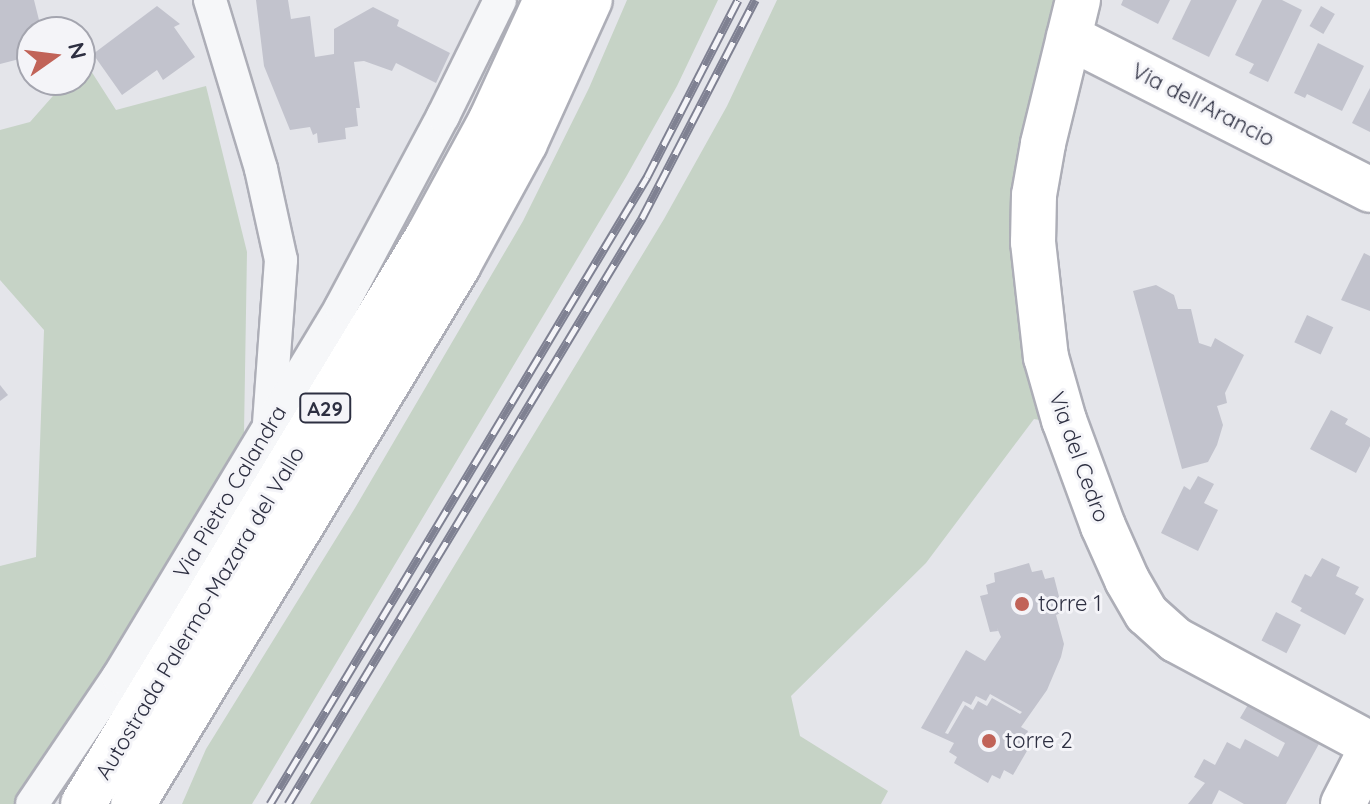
<!DOCTYPE html>
<html>
<head>
<meta charset="utf-8">
<style>
	body { margin:0 }
	#map { position:relative; width:1370px; height:804px; overflow:hidden; background:#e4e5ea; font-family:Quicksand,sans-serif }
	div>[style] { position:absolute }
	.green>* { inset:0; background:#c6d3c6 }
	.building>* { inset:0; background:#c2c3cd; transform-origin:0 0 }
	.roads { filter:drop-shadow(2px 0 #adaeb7) drop-shadow(-2px 0 #adaeb7) drop-shadow(0 2px #adaeb7) drop-shadow(0 -2px #adaeb7) }
	.minor>* { height:32px; margin:-16px; padding:0 16px; transform-origin:16px; border-radius:16px; background:#f6f7f9 }
	.secondary>* { height:44px; margin:-22px; padding:0 22px; transform-origin:22px; border-radius:22px; background:#fff }
	.motorway>* { height:44px; margin:-22px; padding:0 22px; transform-origin:22px; border-radius:22px; background:#fff }
	.rail>* { height:9px; margin-top:-4.5px; transform-origin:0; background:repeating-linear-gradient(90deg,#f4f4f8 0 18px,#7f8192 0 36px); box-sizing:border-box; border-block:2px solid #7f8192 }
	.dots>* { width:22px; height:22px; translate:-50% -50%; box-sizing:border-box; border:4px solid #f4f4f8; border-radius:50% }
	span { translate:-50% -50%; white-space:nowrap; text-align:center; line-height:1.15; -webkit-text-stroke:6px #f4f4f8; paint-order:stroke }
	.shield-label span { padding:2px 6px; background:#f4f4f8; border:2px solid; border-radius:6px; -webkit-text-stroke-width:0 }
	.shield-label { font-size:20px; color:#2d2f41; font-weight:700 }
	.street-label { font-size:22px; color:#2d2f41 }
	.poi-label { font-size:22px; color:#2d2f41 }
	.left { translate:0 -50%; text-align:left }
	.north { position:absolute; left:16px; top:16px; width:80px; height:80px; box-sizing:border-box; background:#f4f4f8; border:2px solid #a4a5af; border-radius:50%; rotate:76deg; font-size:22px; font-weight:700; line-height:32px; text-align:center; color:#2d2f41 }
	.north::after { content:''; display:block; margin:auto; width:28px; height:36px; background:#c16358; clip-path:polygon(50% 0,100% 100%,50% 72%,0 100%) }
</style>
</head>
<body>
<div id="map">
	<div class="green">
		<i style="clip-path:polygon(627px 0,718px 0,677px 86px,626px 177px,252px 804px,182px 804px,206px 749px,355px 508px,523px 221px,589px 88px)"></i>
		<i style="clip-path:polygon(777px 0,1058px 0,1046px 421px,1034px 419px,926px 563px,791px 696px,800px 736px,888px 791px,881px 804px,310px 804px,664px 219px,727px 106px)"></i>
		<i style="clip-path:polygon(84px 60px,116px 110px,206px 86px,247px 252px,244px 433px,36px 780px,14px 804px,0 804px,0 566px,36px 557px,44px 330px,0 280px,0 130px,30px 122px,67px 80px,80px 80px,80px 64px)"></i>
	</div>
	<div class="building">
		<i style="clip-path:polygon(0 0,34px 0,42px 32px,32px 32px,31px 56px,0 64px)"></i>
		<i style="clip-path:polygon(256px 0,288px 0,291px 19px,310px 16px,315px 57px,334px 54px,334px 29px,373px 7px,399px 20px,397px 26px,450px 53px,436px 83px,396px 63px,392px 71px,364px 61px,354px 62px,360px 108px,356px 108px,358px 126px,345px 128px,346px 139px,318px 143px,317px 133px,313px 135px,310px 127px,290px 130px,264px 66px)"></i>
		<i style="clip-path:polygon(1123px 0,1170px 0,1158px 24px,1121px 5px)"></i>
		<i style="clip-path:polygon(1191px 0,1237px 0,1209px 57px,1172px 39px)"></i>
		<i style="clip-path:polygon(1262px 0,1282px 0,1302px 10px,1268px 82px,1249px 73px,1254px 64px,1235px 55px)"></i>
		<i style="clip-path:polygon(157px 6px,180px 24px,174px 27px,195px 57px,163px 80px,157px 70px,122px 95px,93px 54px)"></i>
		<i style="left:1321px;top:6px;width:16px;height:23px;rotate:30deg"></i>
		<i style="clip-path:polygon(1318px 43px,1364px 66px,1342px 111px,1307px 94px,1305px 98px,1294px 93px)"></i>
		<i style="clip-path:polygon(1370px 88px,1370px 132px,1352px 123px)"></i>
		<i style="clip-path:polygon(1364px 253px,1370px 256px,1370px 311px,1341px 300px)"></i>
		<i style="clip-path:polygon(1156px 285px,1174px 295px,1178px 309px,1191px 309px,1199px 343px,1211px 347px,1215px 338px,1244px 355px,1225px 393px,1227px 403px,1217px 406px,1223px 425px,1217px 445px,1208px 462px,1182px 469px,1133px 291px)"></i>
		<i style="left:1307px;top:315px;width:29px;height:30px;rotate:25deg"></i>
		<i style="clip-path:polygon(0 385px,8px 395px,0 401px)"></i>
		<i style="clip-path:polygon(1331px 410px,1348px 419px,1345px 424px,1370px 438px,1370px 446px,1356px 473px,1310px 449px)"></i>
		<i style="clip-path:polygon(1198px 476px,1214px 484px,1204px 503px,1218px 510px,1198px 551px,1161px 533px,1184px 486px,1190px 490px)"></i>
		<i style="clip-path:polygon(1322px 558px,1340px 567px,1336px 576px,1359px 587px,1355px 594px,1364px 599px,1345px 635px,1300px 611px,1302px 608px,1291px 602px,1305px 574px,1311px 577px)"></i>
		<i style="clip-path:polygon(evenodd,1029px 563px,1032px 572px,1042px 570px,1045px 579px,1054px 577px,1063px 612px,1056px 615px,1064px 644px,1061px 657px,1047px 690px,1021px 727px,1028px 731px,1024px 740px,1031px 744px,1013px 775px,1004px 770px,1000px 779px,992px 775px,988px 783px,954px 763px,957px 757px,949px 752px,954px 743px,921px 728px,966px 650px,985px 661px,1001px 637px,997px 628px,998px 631px,990px 632px,980px 596px,988px 594px,986px 585px,995px 582px,994px 573px,1029px 563px,990px 694px,1022px 712px,1020px 714px,992px 698px,987px 706px,978px 701px,973px 710px,965px 705px,948px 734px,945px 733px,963px 701px,971px 705px,976px 696px,986px 701px,990px 694px)"></i>
		<i style="left:1276px;top:612px;width:28px;height:32px;rotate:27deg"></i>
		<i style="clip-path:polygon(1249px 703px,1320px 742px,1286px 804px,1244px 804px,1219px 790px,1212px 804px,1188px 804px,1205px 783px,1194px 777px,1204px 759px,1215px 765px,1227px 742px,1240px 749px,1245px 739px,1278px 757px,1285px 743px,1240px 718px)"></i>
	</div>
	<div class="roads">
		<div class="minor">
			<i style="left:210px;top:0;width:177px;rotate:73.2deg"></i>
			<i style="left:261px;top:169px;width:93px;rotate:77.6deg"></i>
			<i style="left:281px;top:260px;width:163px;rotate:94.2deg"></i>
			<i style="left:32px;top:804px;width:153px;rotate:-55.9deg"></i>
			<i style="left:118px;top:677px;width:432px;rotate:-58.9deg"></i>
			<i style="left:341px;top:307px;width:217px;rotate:-61.9deg"></i>
			<i style="left:443px;top:116px;width:129px;rotate:-63.8deg"></i>
		</div>
		<div class="secondary">
			<i style="left:1078px;top:0;width:148px;rotate:103.7deg"></i>
			<i style="left:1043px;top:144px;width:52px;rotate:100deg"></i>
			<i style="left:1034px;top:195px;width:47px;rotate:91.2deg"></i>
			<i style="left:1033px;top:242px;width:116px;rotate:83.6deg"></i>
			<i style="left:1046px;top:357px;width:66px;rotate:74.1deg"></i>
			<i style="left:1064px;top:420px;width:113px;rotate:69.8deg"></i>
			<i style="left:1103px;top:526px;width:59px;rotate:66deg"></i>
			<i style="left:1127px;top:580px;width:39px;rotate:60deg"></i>
			<i style="left:1147px;top:614px;width:39px;rotate:42deg"></i>
			<i style="left:1176px;top:640px;width:220px;rotate:28.2deg"></i>
			<i style="left:1069px;top:37px;width:338px;rotate:26.9deg"></i>
			<i style="left:1343px;top:804px;width:59px;rotate:-63deg"></i>
		</div>
		<div class="motorway">
			<i style="left:83px;top:804px;width:665px;rotate:-58.73deg"></i>
			<i style="left:428px;top:236px;width:132px;rotate:-61.5deg"></i>
			<i style="left:491px;top:120px;width:132px;rotate:-65.4deg"></i>
			<i style="left:133px;top:804px;width:629px;rotate:-58.86deg"></i>
			<i style="left:458px;top:266px;width:140px;rotate:-61.4deg"></i>
			<i style="left:525px;top:143px;width:157px;rotate:-65.6deg"></i>
		</div>
	</div>
	<div class="rail">
		<i style="left:270px;top:804px;width:732px;rotate:-58.98deg"></i>
		<i style="left:647px;top:177px;width:199px;rotate:-62.8deg"></i>
		<i style="left:288px;top:804px;width:685px;rotate:-58.86deg"></i>
		<i style="left:642px;top:218px;width:246px;rotate:-62.6deg"></i>
	</div>
	<div class="dots">
		<i style="left:1022px;top:604px;background:#c16358"></i>
		<i style="left:989px;top:741px;background:#c16358"></i>
	</div>
	<div class="shield-label">
		<span style="left:325px;top:408px">A29</span>
	</div>
	<div class="street-label">
		<span style="left:1203px;top:105px;rotate:27deg">Via dell'Arancio</span>
		<span style="left:1079px;top:457px;rotate:70deg">Via del Cedro</span>
		<span style="left:230px;top:492px;rotate:-59deg">Via Pietro Calandra</span>
		<span style="left:200px;top:613px;rotate:-59deg">Autostrada Palermo-Mazara del Vallo</span>
	</div>
	<div class="poi-label">
		<span class="left" style="left:1038px;top:604px">torre 1</span>
		<span class="left" style="left:1005px;top:741px">torre 2</span>
	</div>
	<div class="north">N</div>
</div>
</body>
</html>
